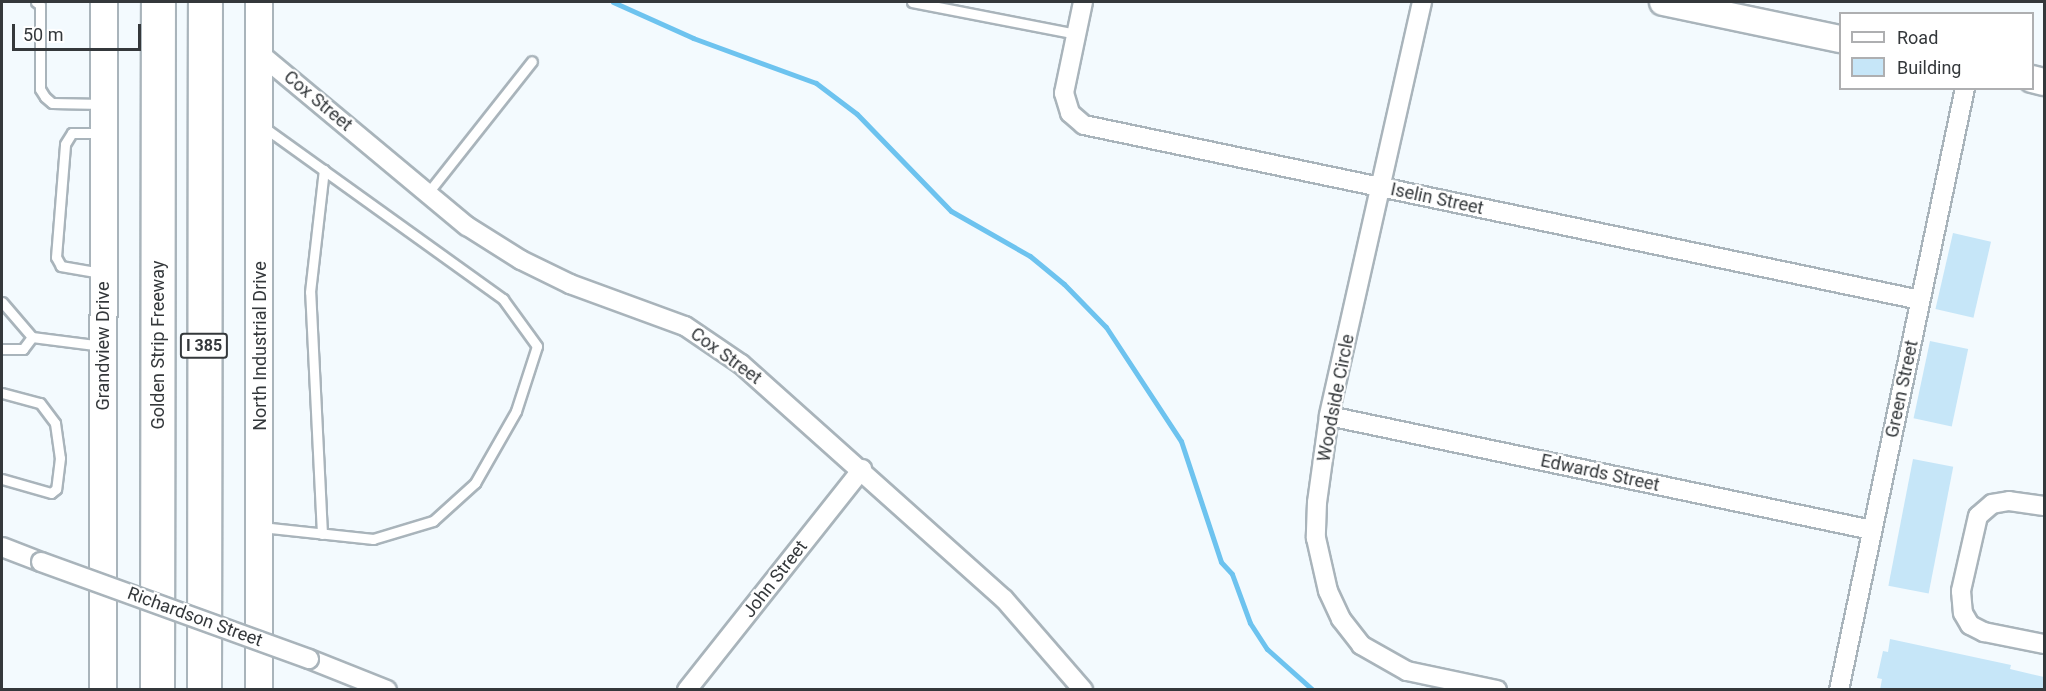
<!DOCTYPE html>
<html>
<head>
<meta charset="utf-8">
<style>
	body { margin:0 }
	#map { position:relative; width:2046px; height:691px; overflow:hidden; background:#f3fafe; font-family:Roboto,sans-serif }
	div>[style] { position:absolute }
	.stream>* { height:5px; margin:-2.5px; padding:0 2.5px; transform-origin:2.5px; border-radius:2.5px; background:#6dc3ef }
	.building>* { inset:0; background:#c6e6f8; transform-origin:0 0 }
	.roads { filter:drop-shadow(2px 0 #a9b4bb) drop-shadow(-2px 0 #a9b4bb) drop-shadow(0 2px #a9b4bb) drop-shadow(0 -2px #a9b4bb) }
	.lane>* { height:9px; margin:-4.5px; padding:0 4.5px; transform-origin:4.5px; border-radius:4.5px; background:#fff }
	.street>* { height:18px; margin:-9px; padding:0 9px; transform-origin:9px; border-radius:9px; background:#fff }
	.secondary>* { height:26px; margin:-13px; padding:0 13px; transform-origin:13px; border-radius:13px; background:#fff }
	.highway>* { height:33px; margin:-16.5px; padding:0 16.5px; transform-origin:16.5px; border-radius:16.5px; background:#fff }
	.bridges { filter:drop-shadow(2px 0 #a9b4bb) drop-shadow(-2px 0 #a9b4bb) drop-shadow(0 2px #a9b4bb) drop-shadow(0 -2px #a9b4bb) }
	.street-bridge>* { height:18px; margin:-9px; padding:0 9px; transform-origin:9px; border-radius:9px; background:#fff }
	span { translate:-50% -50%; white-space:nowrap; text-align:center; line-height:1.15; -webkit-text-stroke:4.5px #fff; paint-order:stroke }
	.shield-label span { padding:2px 4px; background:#fff; border:2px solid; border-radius:4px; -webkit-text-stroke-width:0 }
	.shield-label { font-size:16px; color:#34383b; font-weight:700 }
	.street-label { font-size:18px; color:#34383b }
	.frame { position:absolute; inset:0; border:3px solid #34383b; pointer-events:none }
	.legend { position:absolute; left:1839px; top:12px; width:195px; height:78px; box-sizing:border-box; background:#fff; border:2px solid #aeafb1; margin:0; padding:8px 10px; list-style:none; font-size:18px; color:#34383b }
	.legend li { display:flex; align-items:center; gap:12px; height:30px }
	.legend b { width:30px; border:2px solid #aeafb1 }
	.scale { position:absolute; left:12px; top:24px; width:129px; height:27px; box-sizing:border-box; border:3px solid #34383b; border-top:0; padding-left:8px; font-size:18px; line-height:21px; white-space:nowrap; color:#34383b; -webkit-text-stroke:4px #fff; paint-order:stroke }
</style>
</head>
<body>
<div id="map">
	<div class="stream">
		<i style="left:613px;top:2px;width:88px;rotate:24.2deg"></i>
		<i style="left:693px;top:38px;width:131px;rotate:20.1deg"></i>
		<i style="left:816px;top:83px;width:51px;rotate:37.1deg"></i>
		<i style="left:857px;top:114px;width:135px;rotate:45.9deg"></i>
		<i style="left:951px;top:211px;width:91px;rotate:29.7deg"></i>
		<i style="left:1030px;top:256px;width:44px;rotate:39.5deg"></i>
		<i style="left:1064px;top:284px;width:60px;rotate:45.7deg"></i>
		<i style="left:1106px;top:327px;width:136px;rotate:56.7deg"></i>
		<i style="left:1181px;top:441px;width:127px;rotate:71.7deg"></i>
		<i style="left:1221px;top:562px;width:16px;rotate:47deg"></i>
		<i style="left:1232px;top:574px;width:52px;rotate:69.8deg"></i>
		<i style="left:1250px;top:623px;width:31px;rotate:57deg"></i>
		<i style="left:1267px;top:649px;width:62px;rotate:41.7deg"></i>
	</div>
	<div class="building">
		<i style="left:1953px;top:233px;width:39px;height:78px;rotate:13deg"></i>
		<i style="left:1930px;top:341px;width:39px;height:79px;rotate:12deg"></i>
		<i style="left:1913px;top:459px;width:41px;height:129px;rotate:11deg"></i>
		<i style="clip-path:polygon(1890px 639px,2011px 665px,2010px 669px,2044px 677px,2044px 690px,1880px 690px,1882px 679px,1877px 678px,1883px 651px,1888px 652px)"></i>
	</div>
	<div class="roads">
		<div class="lane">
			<i style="left:36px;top:2px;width:5px;rotate:37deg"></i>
			<i style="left:40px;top:5px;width:84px;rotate:90deg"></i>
			<i style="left:40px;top:89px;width:9px;rotate:58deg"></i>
			<i style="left:45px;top:97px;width:9px;rotate:41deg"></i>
			<i style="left:52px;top:103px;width:51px;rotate:1.1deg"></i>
			<i style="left:912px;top:2px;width:167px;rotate:11deg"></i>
			<i style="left:427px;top:194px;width:169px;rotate:-51.7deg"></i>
			<i style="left:101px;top:273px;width:41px;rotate:-170.1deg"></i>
			<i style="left:61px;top:266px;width:10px;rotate:-119deg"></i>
			<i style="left:56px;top:257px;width:113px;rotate:-85.4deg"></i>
			<i style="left:65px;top:144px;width:13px;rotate:-58deg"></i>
			<i style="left:72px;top:133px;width:30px"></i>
			<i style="left:2px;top:302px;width:46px;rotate:49.4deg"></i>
			<i style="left:32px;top:337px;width:71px;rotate:7.3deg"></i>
			<i style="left:2px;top:349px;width:21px"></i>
			<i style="left:23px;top:349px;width:15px;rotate:-53deg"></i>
			<i style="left:2px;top:393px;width:39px;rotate:15deg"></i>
			<i style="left:40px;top:403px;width:25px;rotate:53deg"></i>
			<i style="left:55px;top:423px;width:35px;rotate:82deg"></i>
			<i style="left:60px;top:458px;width:31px;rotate:97deg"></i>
			<i style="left:56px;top:489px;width:6px;rotate:141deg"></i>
			<i style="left:51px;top:493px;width:51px;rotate:-164.1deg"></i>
			<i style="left:261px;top:527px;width:113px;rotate:6.1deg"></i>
			<i style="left:373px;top:539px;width:63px;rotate:-16.7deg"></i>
			<i style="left:433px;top:521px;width:57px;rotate:-42.1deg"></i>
			<i style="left:475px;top:483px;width:83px;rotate:-60.3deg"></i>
			<i style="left:516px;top:411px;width:68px;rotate:-72.1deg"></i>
			<i style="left:537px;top:346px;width:58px;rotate:-125.9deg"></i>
			<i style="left:503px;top:299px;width:294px;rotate:-144.3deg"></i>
			<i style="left:322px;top:534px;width:242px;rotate:-92.8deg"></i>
			<i style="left:310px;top:292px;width:123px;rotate:-83.5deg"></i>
		</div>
		<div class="street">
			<i style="left:1083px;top:2px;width:93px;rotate:101.8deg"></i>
			<i style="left:1064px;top:93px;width:21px;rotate:73deg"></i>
			<i style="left:1070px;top:113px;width:18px;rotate:41deg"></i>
			<i style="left:1084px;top:125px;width:854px;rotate:11.82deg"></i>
			<i style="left:1422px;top:2px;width:424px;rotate:102.7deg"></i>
			<i style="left:1329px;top:416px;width:87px;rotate:97.9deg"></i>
			<i style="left:1317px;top:502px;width:36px;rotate:92deg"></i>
			<i style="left:1316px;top:538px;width:54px;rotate:77.2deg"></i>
			<i style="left:1328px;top:591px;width:31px;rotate:65deg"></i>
			<i style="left:1341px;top:619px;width:33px;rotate:52deg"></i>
			<i style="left:1361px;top:645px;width:53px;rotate:29.5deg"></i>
			<i style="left:1407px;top:671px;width:92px;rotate:11.9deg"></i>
			<i style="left:259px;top:53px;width:271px;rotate:39.8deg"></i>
			<i style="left:467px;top:226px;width:64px;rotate:32.2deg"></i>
			<i style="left:521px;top:260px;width:55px;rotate:26.1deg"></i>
			<i style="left:570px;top:284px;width:122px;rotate:20.1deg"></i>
			<i style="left:685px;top:326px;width:68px;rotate:34.2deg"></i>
			<i style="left:741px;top:364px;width:353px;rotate:41.8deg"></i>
			<i style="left:1004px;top:599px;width:121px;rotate:49deg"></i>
			<i style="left:1329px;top:416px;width:555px;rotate:11.86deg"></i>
			<i style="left:2044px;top:506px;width:35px;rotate:-172deg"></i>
			<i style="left:2009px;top:501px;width:17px;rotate:170deg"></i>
			<i style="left:1992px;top:504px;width:18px;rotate:139deg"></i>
			<i style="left:1978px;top:516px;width:77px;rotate:102.8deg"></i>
			<i style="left:1961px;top:591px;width:22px;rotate:85deg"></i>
			<i style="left:1963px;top:613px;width:14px;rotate:60deg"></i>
			<i style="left:1970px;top:625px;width:16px;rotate:27deg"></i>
			<i style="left:1984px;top:632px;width:61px;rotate:11.3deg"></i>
			<i style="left:2px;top:547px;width:42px;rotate:21deg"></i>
			<i style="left:309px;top:659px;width:84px;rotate:21.7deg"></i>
			<i style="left:687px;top:690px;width:282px;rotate:-51.6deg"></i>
			<i style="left:1839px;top:690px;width:615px;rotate:-78.18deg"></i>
		</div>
		<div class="secondary">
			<i style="left:1663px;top:2px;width:181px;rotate:11.8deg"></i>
			<i style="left:2032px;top:79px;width:12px;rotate:14deg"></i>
			<i style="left:103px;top:690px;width:688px;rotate:-89.92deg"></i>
			<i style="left:259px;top:690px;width:688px;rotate:-90deg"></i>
		</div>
		<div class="highway">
			<i style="left:157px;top:690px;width:688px;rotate:-89.92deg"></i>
			<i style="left:204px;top:690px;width:688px;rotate:-89.92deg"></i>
		</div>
	</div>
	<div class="bridges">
		<div class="street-bridge">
			<i style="left:41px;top:562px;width:285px;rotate:19.9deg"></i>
		</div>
	</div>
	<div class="shield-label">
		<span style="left:204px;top:346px">I 385</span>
	</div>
	<div class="street-label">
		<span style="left:318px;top:101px;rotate:40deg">Cox Street</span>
		<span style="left:1437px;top:199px;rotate:12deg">Iselin Street</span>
		<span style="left:158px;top:345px;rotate:-90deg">Golden Strip Freeway</span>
		<span style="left:103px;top:346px;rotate:-90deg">Grandview Drive</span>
		<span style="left:260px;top:346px;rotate:-90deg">North Industrial Drive</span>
		<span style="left:726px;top:356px;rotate:36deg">Cox Street</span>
		<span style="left:1902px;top:389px;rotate:-78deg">Green Street</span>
		<span style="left:1336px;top:398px;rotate:-79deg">Woodside Circle</span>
		<span style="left:1600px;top:473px;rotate:12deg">Edwards Street</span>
		<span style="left:775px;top:579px;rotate:-52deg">John Street</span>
		<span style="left:195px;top:617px;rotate:20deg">Richardson Street</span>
	</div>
	<div class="frame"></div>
	<ul class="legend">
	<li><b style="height:8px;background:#fff"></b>Road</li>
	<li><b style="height:16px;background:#c6e6f8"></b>Building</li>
	</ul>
	<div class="scale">50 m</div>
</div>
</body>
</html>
